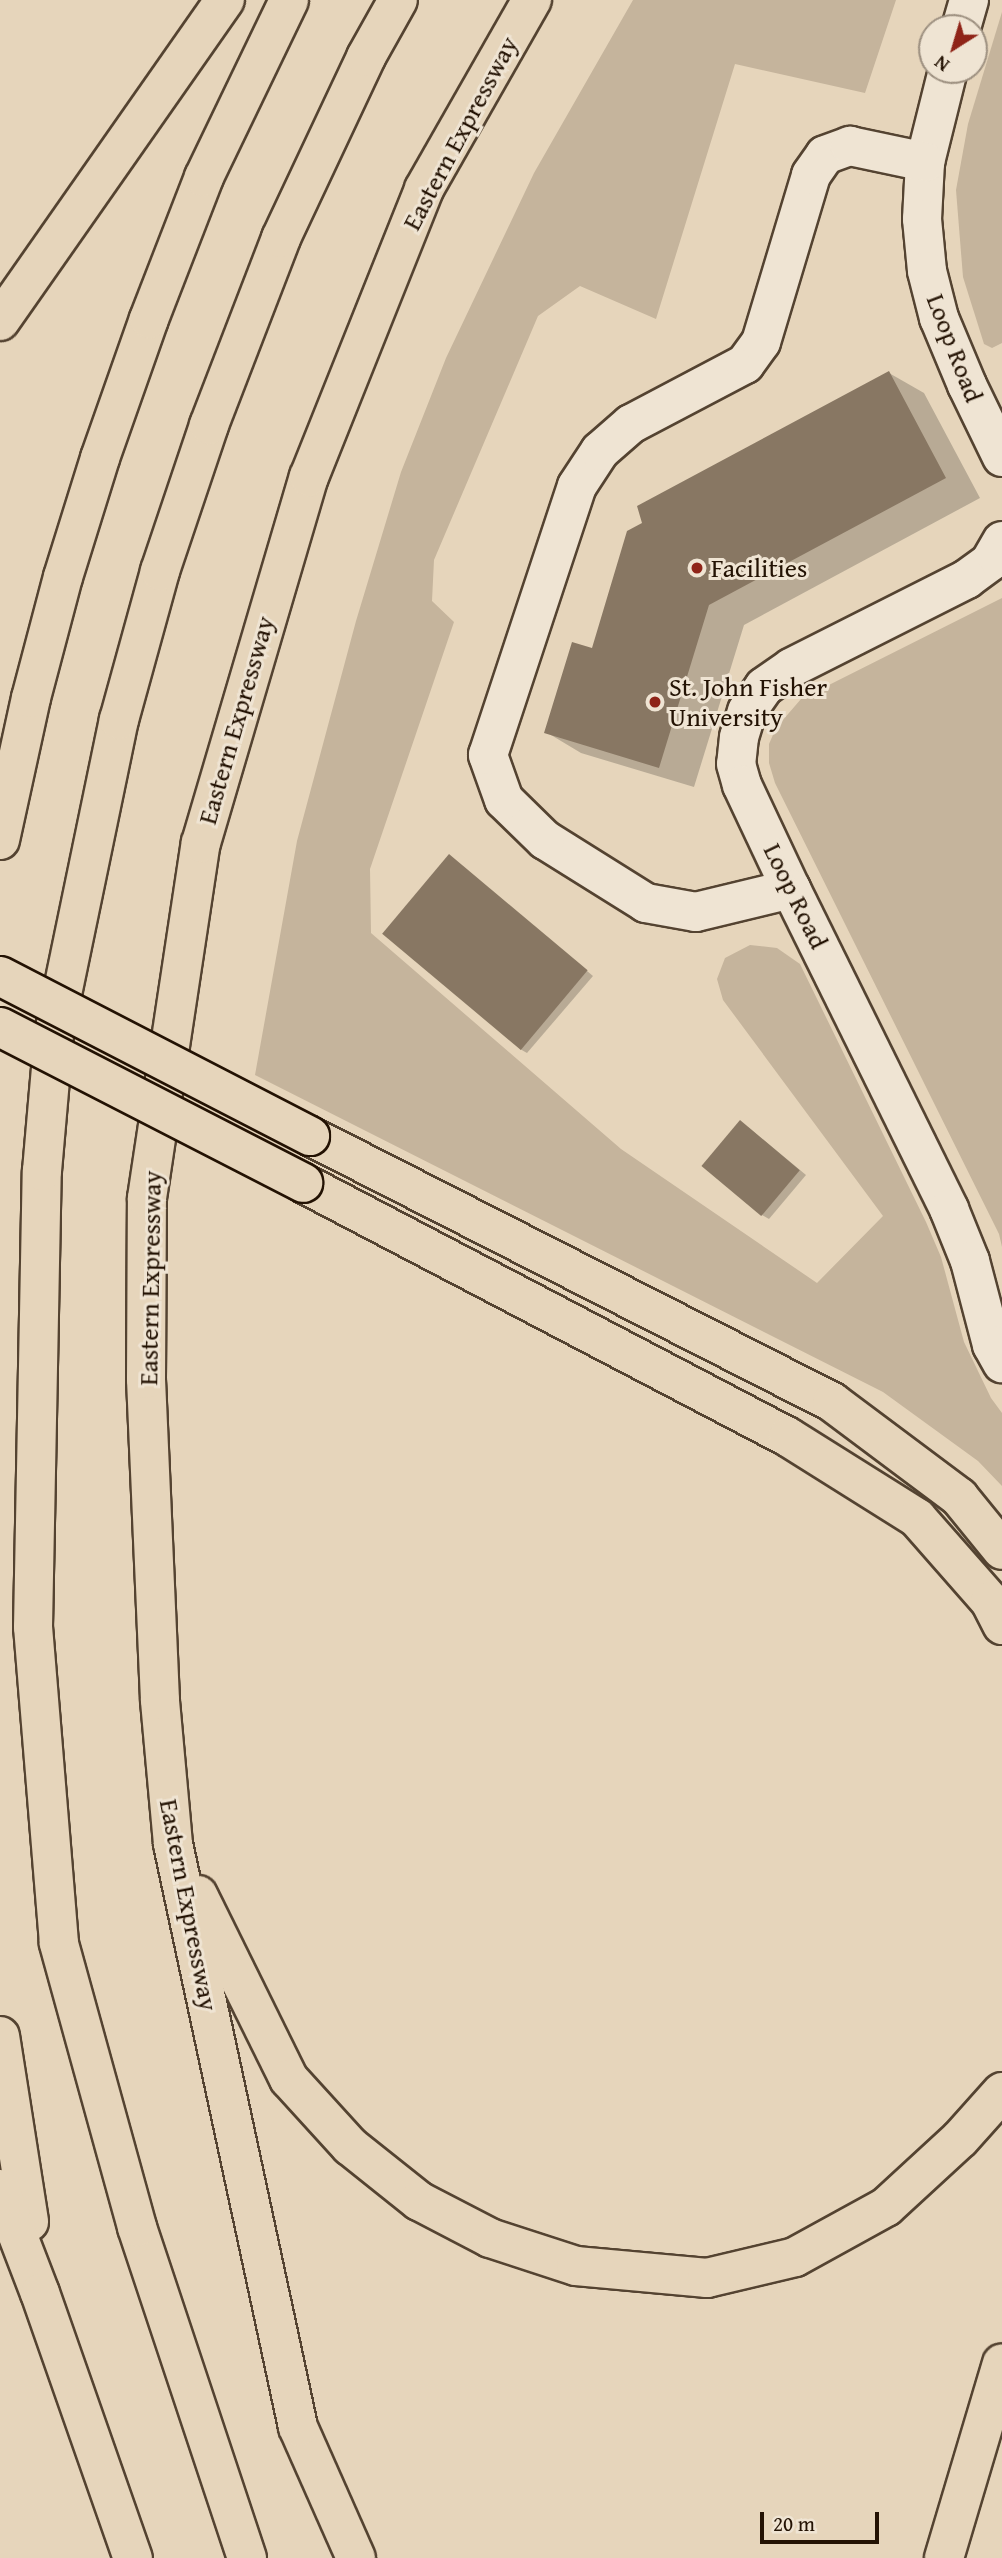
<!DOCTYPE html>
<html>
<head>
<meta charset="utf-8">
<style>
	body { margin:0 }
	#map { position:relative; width:1002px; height:2558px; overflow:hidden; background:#e6d5bb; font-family:"Gentium Book Plus",serif }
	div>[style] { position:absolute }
	.green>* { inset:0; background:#c5b49c }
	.shadow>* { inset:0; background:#0003 }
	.building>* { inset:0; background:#887763; transform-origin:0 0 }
	.roads { filter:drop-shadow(2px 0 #544331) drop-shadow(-2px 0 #544331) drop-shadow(0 2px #544331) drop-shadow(0 -2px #544331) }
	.minor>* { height:38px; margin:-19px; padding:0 19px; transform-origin:19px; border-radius:19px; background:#efe4d3 }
	.highway>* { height:38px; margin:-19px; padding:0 19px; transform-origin:19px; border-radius:19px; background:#e6d5bb }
	.bridges { filter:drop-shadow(2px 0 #231203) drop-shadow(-2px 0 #231203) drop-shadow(0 2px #231203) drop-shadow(0 -2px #231203) }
	.highway-bridge>* { height:38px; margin:-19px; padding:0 19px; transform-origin:19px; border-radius:19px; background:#e6d5bb }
	.dots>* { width:19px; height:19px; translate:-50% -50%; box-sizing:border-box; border:4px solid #efe4d3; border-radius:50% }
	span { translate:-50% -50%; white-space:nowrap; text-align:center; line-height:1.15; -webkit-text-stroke:6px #efe4d3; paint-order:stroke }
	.street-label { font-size:26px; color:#231203 }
	.poi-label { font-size:26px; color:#231203 }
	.left { translate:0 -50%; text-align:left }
	.north { position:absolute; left:918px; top:14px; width:70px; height:70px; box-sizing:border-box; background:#efe4d3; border:2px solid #9d9080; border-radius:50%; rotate:217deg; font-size:19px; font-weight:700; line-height:28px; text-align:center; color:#231203 }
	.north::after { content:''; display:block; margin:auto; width:24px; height:32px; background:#8f2418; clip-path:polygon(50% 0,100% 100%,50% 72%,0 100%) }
	.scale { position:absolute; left:760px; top:2512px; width:119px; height:32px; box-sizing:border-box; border:4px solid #231203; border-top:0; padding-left:9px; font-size:21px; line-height:24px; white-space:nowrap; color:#231203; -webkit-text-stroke:5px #efe4d3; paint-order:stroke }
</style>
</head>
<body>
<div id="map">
	<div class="green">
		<i style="clip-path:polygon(633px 0,896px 0,865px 93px,735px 64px,656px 319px,580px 286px,538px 316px,434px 560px,432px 601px,454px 622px,370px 869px,371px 933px,621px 1149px,817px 1283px,883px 1216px,723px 1000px,717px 979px,725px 958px,750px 945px,777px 948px,800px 964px,926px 1222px,941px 1257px,964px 1342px,991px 1398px,1002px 1413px,1002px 1486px,978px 1461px,883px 1392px,255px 1075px,297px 841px,356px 621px,401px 472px,446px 358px,534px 173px)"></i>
		<i style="clip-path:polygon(1002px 12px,1002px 343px,992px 348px,984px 344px,963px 277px,956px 190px,968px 124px)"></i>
		<i style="clip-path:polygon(1002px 598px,1002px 1247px,999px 1234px,775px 783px,769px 763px,769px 744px,776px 728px,801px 699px)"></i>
	</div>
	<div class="shadow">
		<i style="clip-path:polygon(889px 373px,924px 393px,980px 498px,744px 625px,694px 787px,581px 753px,546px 732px,593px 650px)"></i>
		<i style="clip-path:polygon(450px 856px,593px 976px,527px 1053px,520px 1049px)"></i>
		<i style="clip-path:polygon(748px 1127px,806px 1175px,769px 1219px,762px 1215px)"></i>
	</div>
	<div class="building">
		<i style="clip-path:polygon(889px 371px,946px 478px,709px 605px,659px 768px,544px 733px,572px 642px,592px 648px,627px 531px,642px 523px,637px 506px)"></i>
		<i style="left:449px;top:854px;width:181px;height:104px;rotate:40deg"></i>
		<i style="left:740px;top:1120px;width:78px;height:60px;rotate:40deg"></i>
	</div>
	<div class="roads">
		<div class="minor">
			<i style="left:961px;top:28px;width:29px;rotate:-74deg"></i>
			<i style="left:948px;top:70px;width:95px;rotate:104deg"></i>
			<i style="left:925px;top:162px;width:57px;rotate:93deg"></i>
			<i style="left:922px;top:219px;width:52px;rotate:84.5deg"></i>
			<i style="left:927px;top:271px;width:49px;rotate:75.7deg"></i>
			<i style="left:939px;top:318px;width:73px;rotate:67.3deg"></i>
			<i style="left:967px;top:385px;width:80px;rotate:64.1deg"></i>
			<i style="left:1002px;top:541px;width:24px;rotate:120deg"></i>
			<i style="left:990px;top:562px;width:29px;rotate:144deg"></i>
			<i style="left:967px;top:579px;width:197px;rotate:153.2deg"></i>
			<i style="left:791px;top:668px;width:33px;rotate:145deg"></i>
			<i style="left:764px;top:687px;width:29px;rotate:125deg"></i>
			<i style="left:747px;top:711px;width:27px;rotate:107deg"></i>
			<i style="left:739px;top:737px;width:27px;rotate:96deg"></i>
			<i style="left:736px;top:764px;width:22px;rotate:74deg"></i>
			<i style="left:742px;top:785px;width:115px;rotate:64.8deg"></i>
			<i style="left:791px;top:889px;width:357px;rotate:63.7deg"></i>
			<i style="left:949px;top:1209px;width:56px;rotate:68deg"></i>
			<i style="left:970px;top:1261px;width:87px;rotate:75.3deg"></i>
			<i style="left:992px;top:1345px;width:21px;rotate:61deg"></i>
			<i style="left:791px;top:889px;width:98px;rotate:166.4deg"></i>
			<i style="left:696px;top:912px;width:51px;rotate:-169.8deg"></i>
			<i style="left:646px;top:903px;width:119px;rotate:-148deg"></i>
			<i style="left:545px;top:840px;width:57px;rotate:-135.7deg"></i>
			<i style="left:504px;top:800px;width:48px;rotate:-109.6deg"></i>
			<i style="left:488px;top:755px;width:283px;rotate:-71.7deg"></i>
			<i style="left:577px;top:486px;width:42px;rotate:-56.7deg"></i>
			<i style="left:600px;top:451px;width:41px;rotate:-41.1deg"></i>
			<i style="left:631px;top:424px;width:129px;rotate:-27.8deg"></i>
			<i style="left:745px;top:364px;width:27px;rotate:-54deg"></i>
			<i style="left:761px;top:342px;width:174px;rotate:-73.3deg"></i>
			<i style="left:811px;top:175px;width:24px;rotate:-55deg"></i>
			<i style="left:825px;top:155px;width:27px;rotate:-20deg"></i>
			<i style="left:850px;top:146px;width:77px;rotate:12deg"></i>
		</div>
		<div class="highway">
			<i style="left:0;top:321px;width:392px;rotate:-55deg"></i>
			<i style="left:0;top:840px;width:145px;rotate:-77.7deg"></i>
			<i style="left:31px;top:698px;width:125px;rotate:-75.2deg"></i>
			<i style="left:63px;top:577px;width:125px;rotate:-72.7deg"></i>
			<i style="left:100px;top:458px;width:147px;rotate:-70.6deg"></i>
			<i style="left:149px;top:319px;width:152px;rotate:-68.8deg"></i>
			<i style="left:204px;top:177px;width:196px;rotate:-64.3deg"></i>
			<i style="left:310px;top:1136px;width:586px;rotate:27deg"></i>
			<i style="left:832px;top:1402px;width:159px;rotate:36.8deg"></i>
			<i style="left:959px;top:1497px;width:68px;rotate:50.9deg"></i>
			<i style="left:303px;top:1183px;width:547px;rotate:27.64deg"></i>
			<i style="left:788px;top:1437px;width:152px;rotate:32.1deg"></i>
			<i style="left:917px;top:1518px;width:111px;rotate:48.7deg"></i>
			<i style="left:990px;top:1601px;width:27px;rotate:63deg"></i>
			<i style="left:198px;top:1895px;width:205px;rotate:63.7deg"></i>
			<i style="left:289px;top:2079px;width:91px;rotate:47.7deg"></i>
			<i style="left:350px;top:2146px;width:88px;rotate:38.6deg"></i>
			<i style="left:419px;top:2201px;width:80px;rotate:27.5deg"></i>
			<i style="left:490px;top:2238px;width:90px;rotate:18deg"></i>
			<i style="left:576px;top:2266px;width:132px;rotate:5.2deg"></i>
			<i style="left:707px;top:2278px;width:90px;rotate:-13.4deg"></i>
			<i style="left:795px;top:2257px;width:104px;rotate:-28.8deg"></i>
			<i style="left:886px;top:2207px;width:100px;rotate:-42.6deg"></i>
			<i style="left:960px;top:2139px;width:63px;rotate:-48.2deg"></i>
			<i style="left:0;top:2036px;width:188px;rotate:81.1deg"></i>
			<i style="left:0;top:2189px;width:111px;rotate:69deg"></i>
			<i style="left:40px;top:2293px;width:281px;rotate:70.7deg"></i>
			<i style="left:247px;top:2558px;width:349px;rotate:-108.4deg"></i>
			<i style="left:137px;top:2227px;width:295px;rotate:-105.4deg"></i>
			<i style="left:59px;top:1943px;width:317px;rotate:-94.7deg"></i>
			<i style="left:33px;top:1627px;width:456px;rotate:-88.9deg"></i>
			<i style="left:42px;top:1171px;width:139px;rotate:-85deg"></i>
			<i style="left:54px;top:1033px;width:320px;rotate:-78.3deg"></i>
			<i style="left:119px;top:720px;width:155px;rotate:-74.6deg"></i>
			<i style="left:160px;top:571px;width:154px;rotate:-71.4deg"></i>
			<i style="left:209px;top:425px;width:200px;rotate:-68.9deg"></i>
			<i style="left:281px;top:238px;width:200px;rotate:-64.8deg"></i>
			<i style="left:366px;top:57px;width:65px;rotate:-60.7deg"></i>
			<i style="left:356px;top:2558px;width:143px;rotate:-113.9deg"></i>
			<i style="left:298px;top:2427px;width:596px;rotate:-102.1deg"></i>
			<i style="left:173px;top:1844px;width:145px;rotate:-95.2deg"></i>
			<i style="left:160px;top:1700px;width:321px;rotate:-92.5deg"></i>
			<i style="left:146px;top:1379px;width:181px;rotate:-89.7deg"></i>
			<i style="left:147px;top:1198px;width:359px;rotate:-81.4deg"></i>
			<i style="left:201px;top:843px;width:382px;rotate:-73.6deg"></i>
			<i style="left:309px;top:477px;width:310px;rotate:-68.2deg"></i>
			<i style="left:424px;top:189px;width:218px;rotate:-60.3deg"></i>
			<i style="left:944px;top:2558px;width:203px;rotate:-73.4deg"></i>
		</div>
	</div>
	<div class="bridges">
		<div class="highway-bridge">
			<i style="left:0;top:976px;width:349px;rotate:27.3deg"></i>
			<i style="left:0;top:1027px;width:341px;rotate:27.2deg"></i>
		</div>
	</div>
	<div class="dots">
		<i style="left:697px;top:568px;background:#8f2418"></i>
		<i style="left:655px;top:702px;background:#8f2418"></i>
	</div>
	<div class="street-label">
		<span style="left:460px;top:133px;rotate:-62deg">Eastern Expressway</span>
		<span style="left:955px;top:348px;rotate:69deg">Loop Road</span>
		<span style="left:236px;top:720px;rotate:-74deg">Eastern Expressway</span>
		<span style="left:796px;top:896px;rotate:64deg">Loop Road</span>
		<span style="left:150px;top:1278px;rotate:-89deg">Eastern Expressway</span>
		<span style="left:189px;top:1905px;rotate:79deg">Eastern Expressway</span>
	</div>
	<div class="poi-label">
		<span class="left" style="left:711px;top:568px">Facilities</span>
		<span class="left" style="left:669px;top:702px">St. John Fisher<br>University</span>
	</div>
	<div class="north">N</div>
	<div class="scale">20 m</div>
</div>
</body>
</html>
